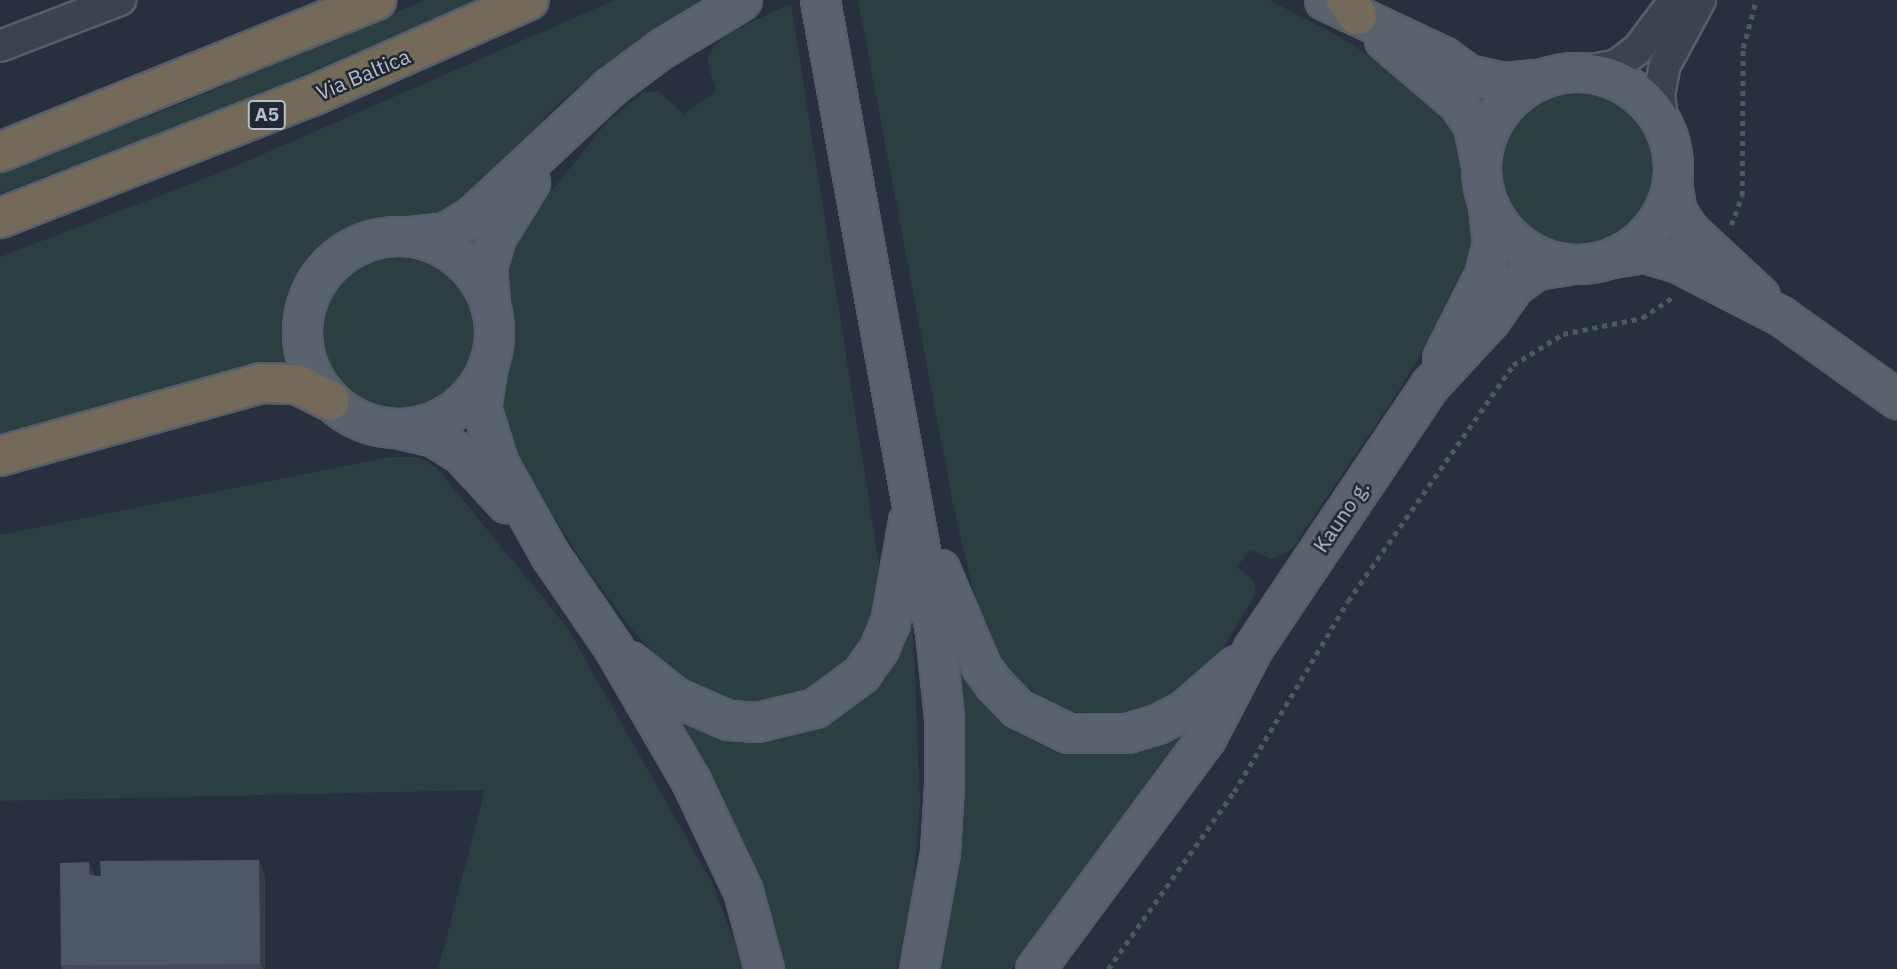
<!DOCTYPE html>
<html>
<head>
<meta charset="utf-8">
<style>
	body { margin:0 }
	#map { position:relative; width:1897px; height:969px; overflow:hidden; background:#28303e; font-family:"IBM Plex Sans",sans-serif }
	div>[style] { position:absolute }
	.green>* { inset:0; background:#2b3e40 }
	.round { border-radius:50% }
	.path>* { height:4.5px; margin-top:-2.25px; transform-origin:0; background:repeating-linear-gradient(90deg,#4a5b5e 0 5px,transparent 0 10px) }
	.roads { filter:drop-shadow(2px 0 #565e69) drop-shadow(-2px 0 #565e69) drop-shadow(0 2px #565e69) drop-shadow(0 -2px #565e69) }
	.minor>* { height:30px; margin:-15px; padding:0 15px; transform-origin:15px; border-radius:15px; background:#3b434e }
	.major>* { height:37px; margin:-18.5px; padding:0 18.5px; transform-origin:18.5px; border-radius:18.5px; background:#5a626e }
	.major>.ring { margin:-18.5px; padding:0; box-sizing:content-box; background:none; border:37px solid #5a626e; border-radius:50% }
	.highway>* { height:38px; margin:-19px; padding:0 19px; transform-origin:19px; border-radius:19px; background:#736a59 }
	.wall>* { inset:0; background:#434b58 }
	.shaded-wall>* { inset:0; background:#373d47 }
	.building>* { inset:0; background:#4e5766 }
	span { translate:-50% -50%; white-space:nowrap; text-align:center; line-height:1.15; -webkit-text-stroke:5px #202833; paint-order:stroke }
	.shield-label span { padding:2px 5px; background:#202833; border:2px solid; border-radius:5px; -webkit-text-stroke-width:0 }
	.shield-label { font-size:19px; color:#b8bec9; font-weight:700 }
	.street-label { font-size:21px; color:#b8bec9 }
</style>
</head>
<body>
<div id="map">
	<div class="green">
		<i style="clip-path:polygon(425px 0,476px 0,265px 92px,0 194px,0 172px,185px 102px)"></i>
		<i style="clip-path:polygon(615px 0,702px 0,645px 34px,557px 105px,491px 171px,461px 211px,424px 223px,366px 226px,318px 251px,290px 295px,284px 362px,0 436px,0 257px,229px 169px)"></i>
		<i style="clip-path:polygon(858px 0,1269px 0,1344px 39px,1434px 101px,1457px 129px,1475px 239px,1465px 282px,1398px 392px,1291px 550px,1272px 559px,1250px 550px,1237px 567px,1254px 581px,1256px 594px,1219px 654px,1178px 692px,1155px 706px,1126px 716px,1063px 711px,1014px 679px,998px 660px,981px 623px,953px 505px)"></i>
		<i style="clip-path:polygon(791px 4px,879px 564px,868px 635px,852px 660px,831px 680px,782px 706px,727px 704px,703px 695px,674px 674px,630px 627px,585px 566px,509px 444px,500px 423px,499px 386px,511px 344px,503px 278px,510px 243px,607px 122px,644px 92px,658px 91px,684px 114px,716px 92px,707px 60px,714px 47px,729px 32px)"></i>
		<i class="round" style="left:1497px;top:89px;width:160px;height:160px"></i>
		<i class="round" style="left:319px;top:254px;width:160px;height:160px"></i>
		<i style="clip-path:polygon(390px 457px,418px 457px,436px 467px,567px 627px,712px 883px,745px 969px,438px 969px,485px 790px,0 801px,0 535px)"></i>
		<i style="clip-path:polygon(912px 603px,920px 802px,913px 892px,897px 969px,783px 969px,761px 883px,733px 826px,652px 697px,751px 738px,785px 737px,817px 727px,864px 695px,886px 670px)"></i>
		<i style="clip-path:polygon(952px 645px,1041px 737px,1199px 717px,1011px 969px,939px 969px,958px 841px,964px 728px)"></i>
	</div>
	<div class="path">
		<i style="left:1731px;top:225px;width:31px;rotate:-69deg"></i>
		<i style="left:1742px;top:196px;width:148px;rotate:-89.6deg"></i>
		<i style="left:1743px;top:48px;width:50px;rotate:-74.8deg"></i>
		<i style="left:1108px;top:969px;width:217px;rotate:-54.6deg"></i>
		<i style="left:1234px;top:792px;width:222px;rotate:-59.2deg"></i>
		<i style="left:1348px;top:601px;width:288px;rotate:-55deg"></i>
		<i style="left:1513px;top:365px;width:59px;rotate:-31.8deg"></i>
		<i style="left:1563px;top:334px;width:81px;rotate:-11.4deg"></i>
		<i style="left:1642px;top:318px;width:37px;rotate:-34deg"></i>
	</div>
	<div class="roads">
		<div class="minor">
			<i style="left:0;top:46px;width:129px;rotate:-21deg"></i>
			<i style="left:1582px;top:72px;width:36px;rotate:-11deg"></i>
			<i style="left:1617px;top:65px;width:26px;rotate:-37deg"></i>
			<i style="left:1638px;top:49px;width:61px;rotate:-52.9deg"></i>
			<i style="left:1663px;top:126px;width:31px;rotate:-97deg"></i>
			<i style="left:1659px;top:95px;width:31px;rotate:-79deg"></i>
			<i style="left:1665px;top:65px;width:74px;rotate:-61.7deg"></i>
		</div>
		<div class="major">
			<i style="left:820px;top:0;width:642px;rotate:79.69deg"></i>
			<i style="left:935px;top:632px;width:86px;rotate:84deg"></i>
			<i style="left:944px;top:718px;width:67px;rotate:90deg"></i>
			<i style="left:944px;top:785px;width:67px;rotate:93.4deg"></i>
			<i style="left:940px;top:852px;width:119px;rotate:100.2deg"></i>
			<i style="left:1324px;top:0;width:132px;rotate:25.2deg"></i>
			<i style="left:1443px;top:56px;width:31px;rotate:36deg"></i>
			<i style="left:1468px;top:74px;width:35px;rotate:13deg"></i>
			<i style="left:1502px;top:82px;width:38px;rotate:-5deg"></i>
			<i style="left:1384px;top:40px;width:97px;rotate:40.4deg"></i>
			<i style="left:1458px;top:103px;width:27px;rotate:56deg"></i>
			<i style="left:1473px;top:125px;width:37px;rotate:79deg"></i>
			<i class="ring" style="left:1481px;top:72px;width:155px;height:155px"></i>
			<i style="left:1672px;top:182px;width:30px;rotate:81deg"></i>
			<i style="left:1677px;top:212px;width:22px;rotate:56deg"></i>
			<i style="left:1689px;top:230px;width:97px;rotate:42.9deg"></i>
			<i class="ring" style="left:302px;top:236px;width:155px;height:155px"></i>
			<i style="left:410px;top:236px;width:36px;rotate:-6deg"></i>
			<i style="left:446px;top:232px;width:31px;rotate:-32deg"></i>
			<i style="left:472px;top:216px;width:190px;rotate:-43.1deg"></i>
			<i style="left:611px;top:86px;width:64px;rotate:-36.7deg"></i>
			<i style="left:662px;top:48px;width:93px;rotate:-31deg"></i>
			<i style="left:1612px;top:258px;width:32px;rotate:-9deg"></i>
			<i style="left:1644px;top:253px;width:33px;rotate:16deg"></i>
			<i style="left:1676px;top:262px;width:118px;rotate:27.2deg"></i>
			<i style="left:1781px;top:316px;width:143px;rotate:35.6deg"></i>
			<i style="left:490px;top:302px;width:35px;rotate:-95deg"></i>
			<i style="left:487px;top:267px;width:31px;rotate:-73deg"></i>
			<i style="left:496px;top:237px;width:65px;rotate:-58.3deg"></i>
			<i style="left:1442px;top:358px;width:93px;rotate:-63.2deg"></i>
			<i style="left:1484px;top:275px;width:32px;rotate:-76deg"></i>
			<i style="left:1492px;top:244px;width:36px;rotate:-96deg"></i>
			<i style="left:487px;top:371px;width:36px;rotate:99deg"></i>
			<i style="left:481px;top:407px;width:60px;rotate:72.5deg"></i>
			<i style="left:499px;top:464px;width:104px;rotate:60.7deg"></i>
			<i style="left:550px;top:555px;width:112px;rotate:55.6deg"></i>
			<i style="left:613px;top:647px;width:155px;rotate:59.8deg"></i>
			<i style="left:691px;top:781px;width:122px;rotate:64.7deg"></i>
			<i style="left:743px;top:891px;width:81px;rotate:74.9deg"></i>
			<i style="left:400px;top:429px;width:35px;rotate:13deg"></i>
			<i style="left:434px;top:437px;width:32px;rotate:32deg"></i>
			<i style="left:461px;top:454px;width:67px;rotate:47.4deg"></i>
			<i style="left:940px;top:569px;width:105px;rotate:67.1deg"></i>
			<i style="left:981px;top:666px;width:21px;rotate:55deg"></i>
			<i style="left:993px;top:683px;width:35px;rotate:46deg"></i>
			<i style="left:1017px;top:708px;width:57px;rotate:26.1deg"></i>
			<i style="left:1068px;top:733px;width:59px"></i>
			<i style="left:1127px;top:733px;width:31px;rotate:-17deg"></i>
			<i style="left:1157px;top:724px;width:29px;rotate:-27deg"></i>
			<i style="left:1183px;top:711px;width:70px;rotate:-41deg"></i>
			<i style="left:630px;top:661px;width:58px;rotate:38.7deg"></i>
			<i style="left:675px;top:697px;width:58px;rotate:23.5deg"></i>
			<i style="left:728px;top:720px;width:29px;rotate:4deg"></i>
			<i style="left:757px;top:722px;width:60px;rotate:-13.6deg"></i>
			<i style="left:815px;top:708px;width:57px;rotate:-36.5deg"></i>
			<i style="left:861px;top:674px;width:32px;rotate:-55deg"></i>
			<i style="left:879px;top:648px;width:28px;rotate:-67deg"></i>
			<i style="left:890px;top:622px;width:103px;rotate:-79.9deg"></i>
			<i style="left:1035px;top:969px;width:287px;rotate:-53.5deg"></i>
			<i style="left:1206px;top:738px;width:102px;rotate:-62.4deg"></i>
			<i style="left:1253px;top:648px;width:317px;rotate:-56.1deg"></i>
			<i style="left:1430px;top:385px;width:88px;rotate:-47.3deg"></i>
			<i style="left:1490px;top:320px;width:42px;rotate:-54.8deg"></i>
			<i style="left:1514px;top:286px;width:27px;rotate:-36deg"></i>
			<i style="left:1536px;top:270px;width:31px;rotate:-9deg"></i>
		</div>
		<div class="highway">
			<i style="left:1346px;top:0;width:19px;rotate:54deg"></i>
			<i style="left:0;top:152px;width:406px;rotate:-22deg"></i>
			<i style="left:0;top:218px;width:335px;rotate:-21.4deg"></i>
			<i style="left:312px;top:96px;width:237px;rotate:-23.9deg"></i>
			<i style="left:0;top:456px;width:271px;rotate:-15.6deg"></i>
			<i style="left:261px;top:383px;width:36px;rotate:2deg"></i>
			<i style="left:297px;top:384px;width:37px;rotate:27deg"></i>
		</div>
	</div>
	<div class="wall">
		<i style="clip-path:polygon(94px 876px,265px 876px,265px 969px,62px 969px,61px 965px)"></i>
	</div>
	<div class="shaded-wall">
		<i style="clip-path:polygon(259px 860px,265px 876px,265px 969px,262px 969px,260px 964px)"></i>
		<i style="clip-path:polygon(89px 862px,95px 878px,89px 875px)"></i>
	</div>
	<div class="building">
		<i style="clip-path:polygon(259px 860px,260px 964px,61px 965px,60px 863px,89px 862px,89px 875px,101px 876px,100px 861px)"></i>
	</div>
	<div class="shield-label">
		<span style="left:267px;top:115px">A5</span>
	</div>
	<div class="street-label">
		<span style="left:363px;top:74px;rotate:-23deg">Via Baltica</span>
		<span style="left:1341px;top:516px;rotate:-56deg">Kauno g.</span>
	</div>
</div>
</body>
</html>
